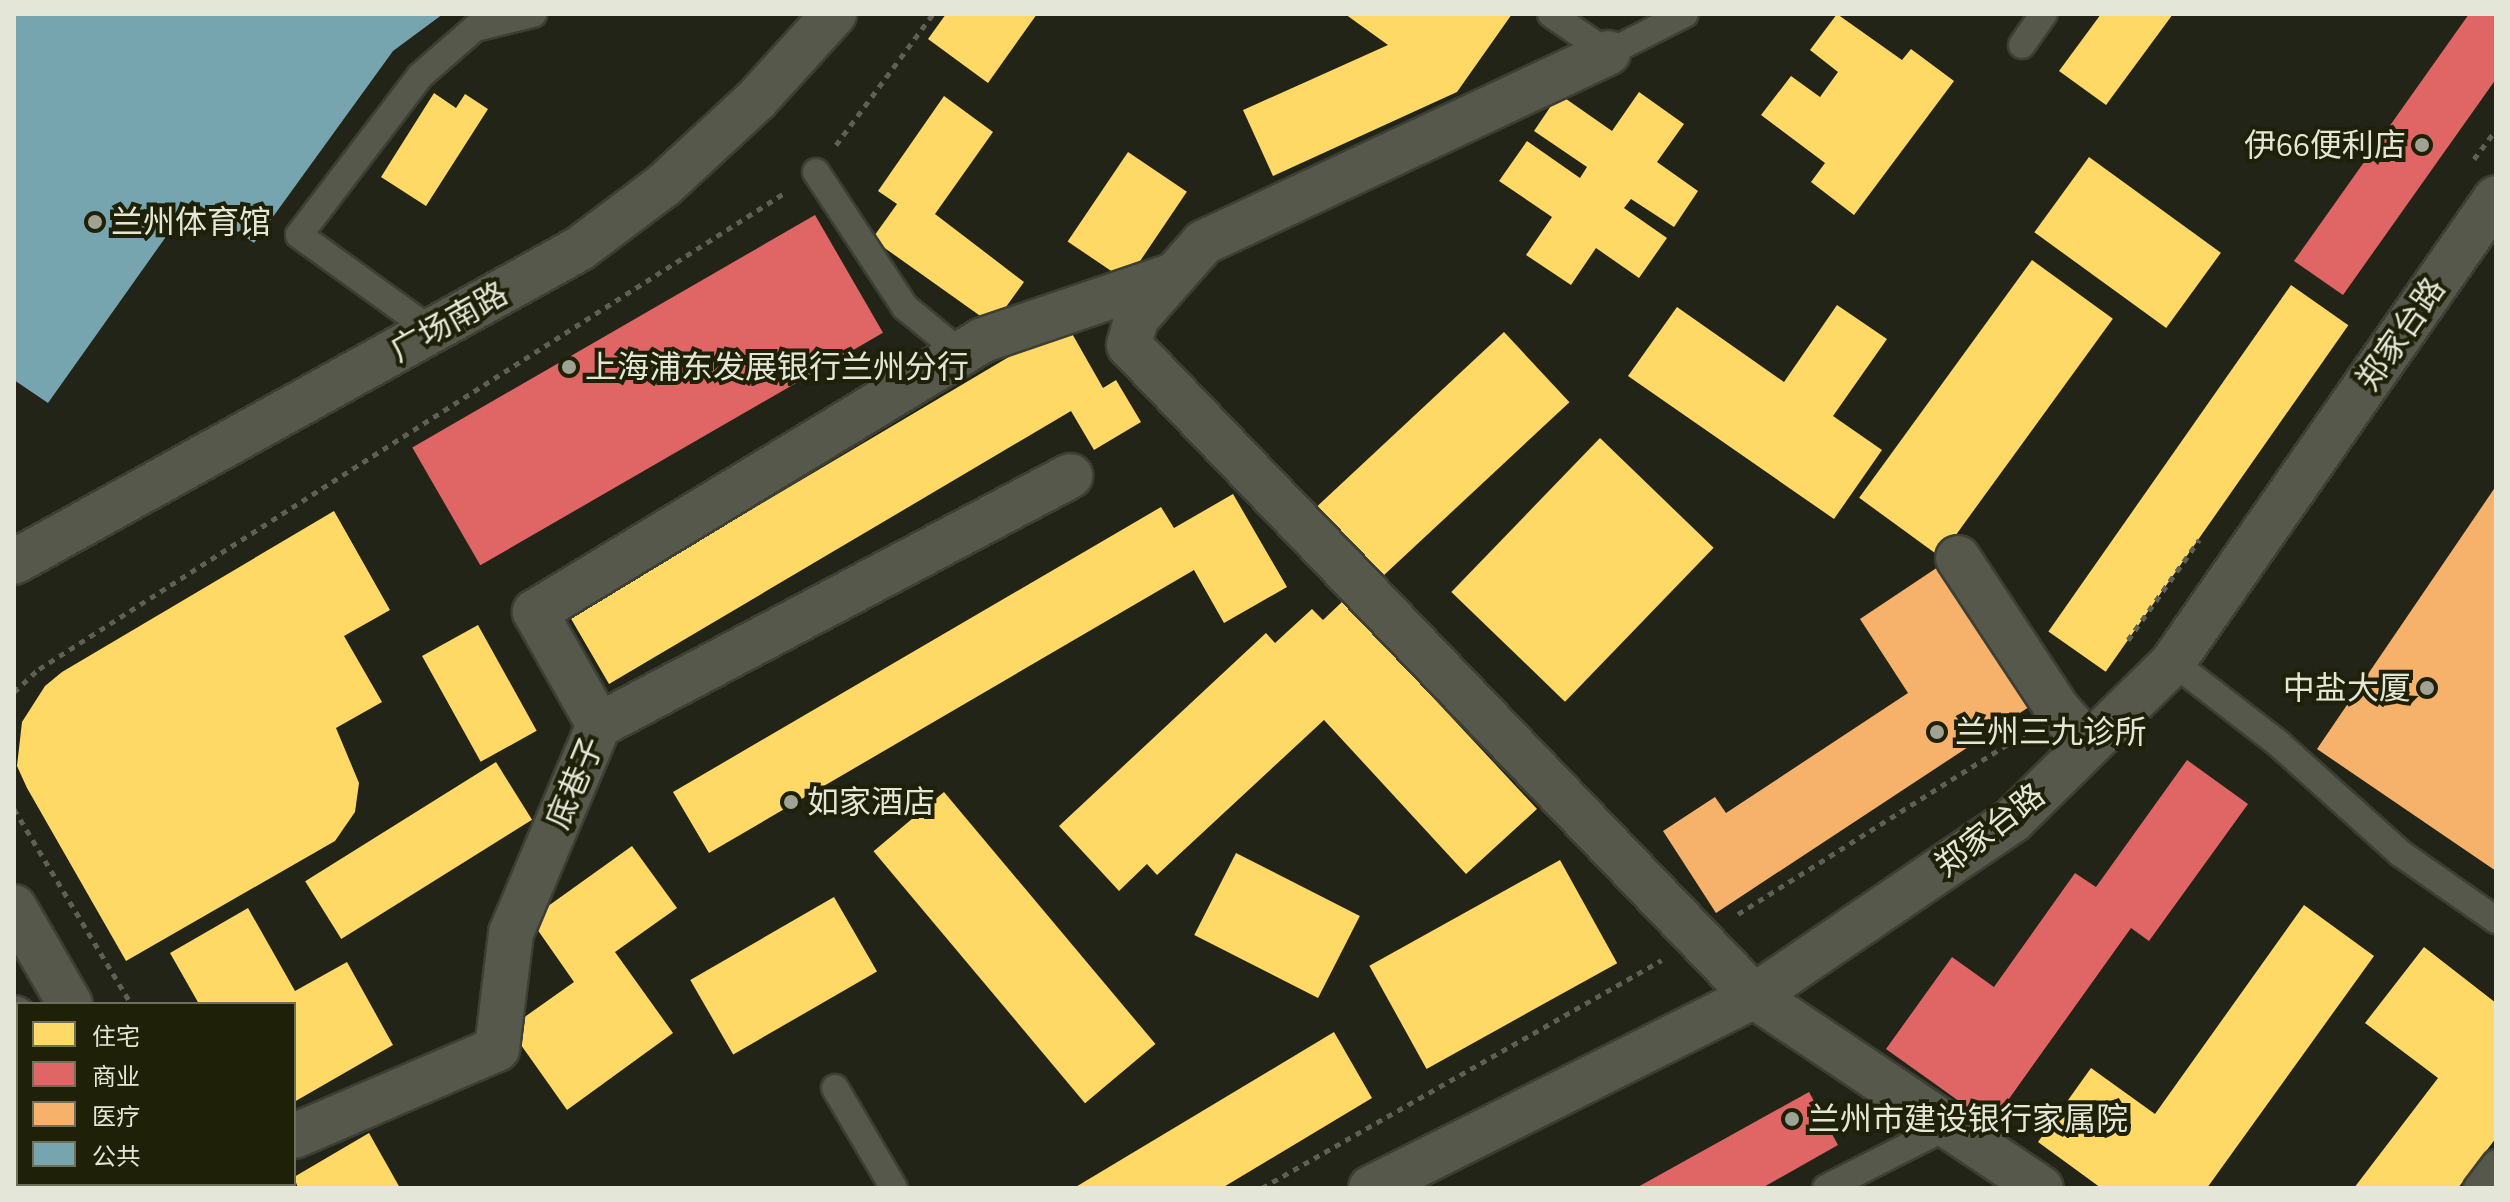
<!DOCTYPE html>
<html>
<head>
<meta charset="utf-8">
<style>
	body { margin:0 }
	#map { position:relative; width:2510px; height:1202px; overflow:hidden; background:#232418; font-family:"Zilla Slab","Noto Sans SC",serif }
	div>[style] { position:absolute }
	.homes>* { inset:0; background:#ffd966; transform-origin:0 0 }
	.shops>* { inset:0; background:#e06666; transform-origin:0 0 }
	.health>* { inset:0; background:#f6b26b }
	.public>* { inset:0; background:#76a5af }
	.path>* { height:5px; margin-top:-2.5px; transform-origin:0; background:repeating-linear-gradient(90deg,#5f6055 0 6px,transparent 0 12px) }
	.roads { filter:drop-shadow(2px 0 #3d3e34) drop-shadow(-2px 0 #3d3e34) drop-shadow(0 2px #3d3e34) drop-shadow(0 -2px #3d3e34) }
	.service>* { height:26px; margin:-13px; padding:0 13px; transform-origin:13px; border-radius:13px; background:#56584b }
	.minor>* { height:44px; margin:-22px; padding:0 22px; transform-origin:22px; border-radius:22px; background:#56584b }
	.tertiary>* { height:44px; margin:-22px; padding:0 22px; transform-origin:22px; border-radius:22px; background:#56584b }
	.dots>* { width:22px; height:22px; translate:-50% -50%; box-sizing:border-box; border:4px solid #1e2108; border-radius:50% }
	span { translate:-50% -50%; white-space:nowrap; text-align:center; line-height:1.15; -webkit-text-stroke:8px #1e2108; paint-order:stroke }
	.poi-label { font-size:32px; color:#e4e6d7 }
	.right { translate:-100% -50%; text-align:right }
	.left { translate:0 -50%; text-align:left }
	.street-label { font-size:32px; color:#e4e6d7 }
	.frame { position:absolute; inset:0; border:16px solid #e4e6d7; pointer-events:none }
	.legend { position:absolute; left:16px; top:1002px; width:280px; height:184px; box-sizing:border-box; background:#1e2108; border:2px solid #6d705b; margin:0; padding:10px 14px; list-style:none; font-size:24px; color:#e4e6d7 }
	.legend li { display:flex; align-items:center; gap:16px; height:40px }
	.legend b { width:40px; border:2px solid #6d705b }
</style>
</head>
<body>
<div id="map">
	<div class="homes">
		<i style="clip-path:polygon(946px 14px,1037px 14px,988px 83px,928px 39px)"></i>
		<i style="clip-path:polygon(1345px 14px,1512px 14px,1457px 92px,1273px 176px,1243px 110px,1388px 45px)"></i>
		<i style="clip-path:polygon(1837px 14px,1902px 60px,1911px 49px,1954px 81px,1854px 215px,1811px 182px,1825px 163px,1761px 115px,1791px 76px,1820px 97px,1838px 72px,1810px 50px)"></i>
		<i style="clip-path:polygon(2101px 14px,2173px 14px,2106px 105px,2059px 71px)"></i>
		<i style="clip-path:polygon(1639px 92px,1684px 124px,1657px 162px,1698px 191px,1674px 227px,1631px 199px,1624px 208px,1667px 238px,1639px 278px,1596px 248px,1571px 285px,1526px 255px,1552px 217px,1499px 181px,1527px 141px,1580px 178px,1587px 167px,1534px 131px,1559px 94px,1612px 131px)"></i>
		<i style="clip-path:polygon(434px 93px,456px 108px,465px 94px,488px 109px,426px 206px,381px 177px)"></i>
		<i style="clip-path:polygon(944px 96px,993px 132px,935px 214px,1024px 282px,993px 325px,872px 239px,897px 204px,878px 191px)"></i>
		<i style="left:1128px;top:152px;width:71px;height:108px;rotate:34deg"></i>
		<i style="left:2089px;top:157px;width:163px;height:93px;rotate:36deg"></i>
		<i style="left:2032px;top:260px;width:100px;height:294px;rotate:36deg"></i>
		<i style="left:2291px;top:285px;width:70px;height:423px;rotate:35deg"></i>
		<i style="clip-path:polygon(1837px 305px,1887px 339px,1833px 416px,1882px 450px,1834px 519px,1628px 376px,1677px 307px,1784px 382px)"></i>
		<i style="clip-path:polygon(1066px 323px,1103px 388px,1116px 380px,1141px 422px,1094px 450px,1071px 411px,609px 684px,570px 617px)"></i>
		<i style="left:1504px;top:332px;width:96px;height:255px;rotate:47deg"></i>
		<i style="left:1600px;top:438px;width:158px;height:214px;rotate:44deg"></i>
		<i style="clip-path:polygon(1233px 494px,1287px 587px,1224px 623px,1194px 570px,709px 853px,673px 792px,1161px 507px,1174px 528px)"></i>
		<i style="clip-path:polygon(334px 511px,390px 610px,344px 636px,382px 702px,336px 728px,359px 783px,355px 812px,335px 841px,126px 961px,27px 788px,17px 766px,22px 722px,45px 686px,62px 672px)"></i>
		<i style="clip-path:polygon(1343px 601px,1537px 809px,1466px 874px,1324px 720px,1157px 875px,1147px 864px,1119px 891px,1059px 826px,1266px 633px,1275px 643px,1312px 609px,1323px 620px)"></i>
		<i style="left:478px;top:625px;width:121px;height:64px;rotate:61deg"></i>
		<i style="left:496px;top:762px;width:68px;height:225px;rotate:58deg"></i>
		<i style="left:944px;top:792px;width:329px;height:92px;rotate:50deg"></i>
		<i style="clip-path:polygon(632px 846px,677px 908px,615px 952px,673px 1033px,567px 1110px,509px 1028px,574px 982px,530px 919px)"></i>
		<i style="left:1236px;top:853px;width:139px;height:92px;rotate:27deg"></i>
		<i style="left:1560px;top:860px;width:118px;height:218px;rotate:61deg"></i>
		<i style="left:834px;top:897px;width:86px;height:166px;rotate:60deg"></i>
		<i style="clip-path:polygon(2304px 905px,2374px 956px,2207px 1188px,2101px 1188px,2038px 1142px,2091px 1068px,2155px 1114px)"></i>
		<i style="clip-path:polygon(248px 908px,295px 991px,347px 962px,393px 1045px,294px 1102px,294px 1004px,199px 1004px,170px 953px)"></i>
		<i style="clip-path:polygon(2424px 947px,2496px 1003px,2496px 1138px,2458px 1188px,2354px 1188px,2438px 1078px,2365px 1023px)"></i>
		<i style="clip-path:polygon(1334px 1032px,1372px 1098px,1222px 1188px,1074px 1188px)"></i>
		<i style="clip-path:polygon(369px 1133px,400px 1188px,298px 1188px,294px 1177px)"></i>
	</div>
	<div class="shops">
		<i style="clip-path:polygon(2469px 14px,2496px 14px,2496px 79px,2343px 295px,2294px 261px)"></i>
		<i style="left:815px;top:215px;width:136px;height:465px;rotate:60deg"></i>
		<i style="clip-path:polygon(2187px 760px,2248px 804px,2149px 941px,2131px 928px,1991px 1124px,1886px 1049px,1952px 957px,1994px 987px,2075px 873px,2096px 887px)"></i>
		<i style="clip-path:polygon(1809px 1092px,1838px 1145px,1762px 1188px,1636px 1188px)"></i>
	</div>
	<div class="health">
		<i style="clip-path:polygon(2496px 486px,2495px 626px,2496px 871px,2317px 749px)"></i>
		<i style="clip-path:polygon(1941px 565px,2032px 705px,1716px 913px,1663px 831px,1715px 797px,1726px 813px,1908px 693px,1860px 619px)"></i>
	</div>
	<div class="public">
		<i style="clip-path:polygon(14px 14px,443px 14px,393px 51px,254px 243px,192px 200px,48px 403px,14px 380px)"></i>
	</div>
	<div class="path">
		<i style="left:836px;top:145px;width:163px;rotate:-53.5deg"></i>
		<i style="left:2474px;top:159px;width:36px;rotate:-53deg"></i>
		<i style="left:2128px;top:640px;width:123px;rotate:-54.6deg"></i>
		<i style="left:14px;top:692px;width:34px;rotate:-43deg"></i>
		<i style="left:39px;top:669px;width:886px;rotate:-32.56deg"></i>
		<i style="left:14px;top:809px;width:227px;rotate:59deg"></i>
		<i style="left:1738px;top:914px;width:338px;rotate:-32.2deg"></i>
		<i style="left:14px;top:1112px;width:8px;rotate:60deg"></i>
		<i style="left:57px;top:1184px;width:5px;rotate:53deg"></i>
		<i style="left:242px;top:1184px;width:5px;rotate:53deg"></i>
		<i style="left:1262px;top:1188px;width:460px;rotate:-29.7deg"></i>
	</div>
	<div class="roads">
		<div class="service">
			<i style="left:1551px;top:14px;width:69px;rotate:34.4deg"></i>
			<i style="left:1608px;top:53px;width:86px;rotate:-26.9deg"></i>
			<i style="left:2022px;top:45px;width:38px;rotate:-55deg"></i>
			<i style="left:816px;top:172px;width:162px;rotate:56.6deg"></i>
			<i style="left:905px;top:307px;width:72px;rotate:39.4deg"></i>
			<i style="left:432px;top:331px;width:164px;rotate:-144.2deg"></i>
			<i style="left:299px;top:235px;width:200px;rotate:-52.7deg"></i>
			<i style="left:420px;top:76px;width:73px;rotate:-41.1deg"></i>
			<i style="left:475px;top:28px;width:60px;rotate:-13.6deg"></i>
			<i style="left:2173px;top:662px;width:134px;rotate:37.7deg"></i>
			<i style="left:2279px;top:744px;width:163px;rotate:42deg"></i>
			<i style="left:2400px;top:853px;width:117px;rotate:34.9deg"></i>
			<i style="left:835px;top:1088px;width:116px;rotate:59.5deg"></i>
			<i style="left:1826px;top:1188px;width:137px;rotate:-26.9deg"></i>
			<i style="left:2477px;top:1188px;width:31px;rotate:-53deg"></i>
		</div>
		<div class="minor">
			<i style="left:1608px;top:53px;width:447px;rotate:154.9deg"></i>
			<i style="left:1203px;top:243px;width:101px;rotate:131.4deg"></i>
			<i style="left:1136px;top:319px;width:27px;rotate:105deg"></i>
			<i style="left:1129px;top:345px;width:902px;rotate:46.17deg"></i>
			<i style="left:1754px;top:996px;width:345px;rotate:33.8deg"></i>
			<i style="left:1958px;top:558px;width:183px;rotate:56.6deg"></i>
			<i style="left:2059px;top:711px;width:45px;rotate:47.7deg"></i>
			<i style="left:599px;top:725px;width:130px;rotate:-119.5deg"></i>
			<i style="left:535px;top:612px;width:524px;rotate:-31.26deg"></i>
			<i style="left:983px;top:340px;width:199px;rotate:-18.8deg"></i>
			<i style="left:294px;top:1136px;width:221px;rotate:-23.2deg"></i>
			<i style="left:497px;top:1049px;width:117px;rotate:-83.1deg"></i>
			<i style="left:511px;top:933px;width:226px;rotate:-67.1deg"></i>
			<i style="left:599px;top:725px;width:533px;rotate:-27.86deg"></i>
		</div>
		<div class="tertiary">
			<i style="left:14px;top:562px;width:646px;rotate:-28.99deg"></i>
			<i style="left:579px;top:249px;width:105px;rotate:-36.9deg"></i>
			<i style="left:663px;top:186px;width:128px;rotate:-42.8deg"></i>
			<i style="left:757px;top:99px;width:115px;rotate:-47.8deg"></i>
			<i style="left:14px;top:907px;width:112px;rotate:60deg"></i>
			<i style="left:14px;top:1018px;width:8px;rotate:60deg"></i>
			<i style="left:109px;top:1184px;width:5px;rotate:53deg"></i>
			<i style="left:174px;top:1184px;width:4px;rotate:63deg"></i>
			<i style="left:1371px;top:1188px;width:428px;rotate:-26.6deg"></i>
			<i style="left:1754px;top:996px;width:313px;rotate:-34.2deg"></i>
			<i style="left:2013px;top:820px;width:225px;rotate:-44.6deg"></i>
			<i style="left:2173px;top:662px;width:565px;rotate:-55.16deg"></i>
		</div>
	</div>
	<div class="dots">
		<i style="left:2422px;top:145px;background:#a0a294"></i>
		<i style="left:95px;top:222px;background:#a0a294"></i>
		<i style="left:569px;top:367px;background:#a0a294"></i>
		<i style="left:2427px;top:688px;background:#a0a294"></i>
		<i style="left:1937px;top:732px;background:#a0a294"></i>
		<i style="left:791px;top:802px;background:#a0a294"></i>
		<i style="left:1792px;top:1119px;background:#a0a294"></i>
	</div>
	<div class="poi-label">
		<span class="right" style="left:2406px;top:145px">伊66便利店</span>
		<span class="left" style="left:111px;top:222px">兰州体育馆</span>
		<span class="left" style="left:585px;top:367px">上海浦东发展银行兰州分行</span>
		<span class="right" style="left:2411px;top:688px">中盐大厦</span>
		<span class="left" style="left:1955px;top:732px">兰州三九诊所</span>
		<span class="left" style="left:807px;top:802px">如家酒店</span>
		<span class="left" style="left:1808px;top:1119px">兰州市建设银行家属院</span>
	</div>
	<div class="street-label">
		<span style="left:449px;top:322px;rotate:-29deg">广场南路</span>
		<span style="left:2401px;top:334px;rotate:-55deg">郑家台路</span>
		<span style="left:575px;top:783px;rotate:-67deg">底巷子</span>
		<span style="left:1990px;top:830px;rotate:-38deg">郑家台路</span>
	</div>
	<div class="frame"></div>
	<ul class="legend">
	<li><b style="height:22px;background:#ffd966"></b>住宅</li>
	<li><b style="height:22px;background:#e06666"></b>商业</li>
	<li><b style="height:22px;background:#f6b26b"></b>医疗</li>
	<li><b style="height:22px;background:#76a5af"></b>公共</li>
	</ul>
</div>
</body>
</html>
